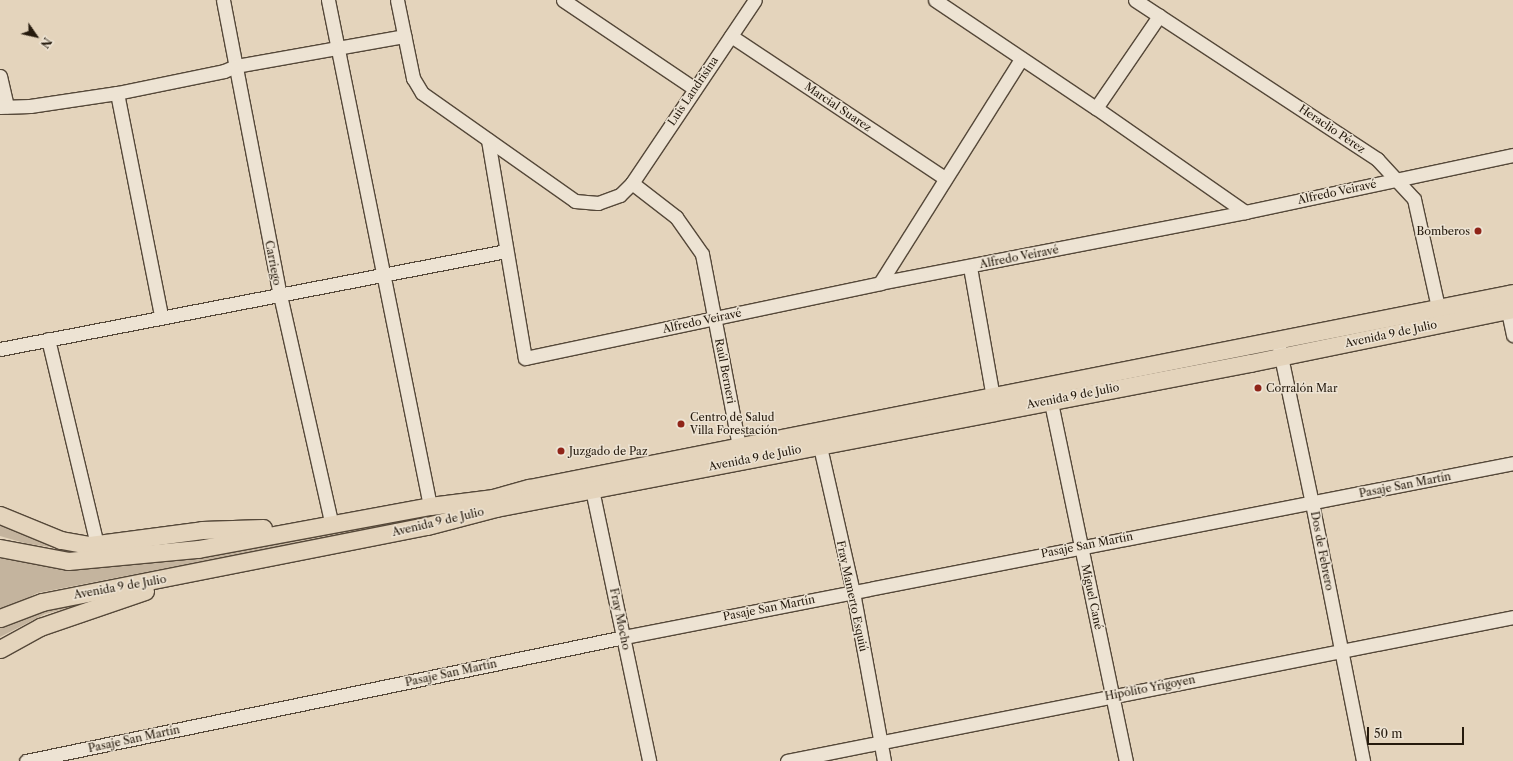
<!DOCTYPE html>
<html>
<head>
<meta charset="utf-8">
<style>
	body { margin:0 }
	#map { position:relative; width:1513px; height:761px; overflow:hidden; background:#e4d4bc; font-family:"Libre Caslon Text",serif }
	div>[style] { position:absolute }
	.green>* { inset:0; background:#c4b49e }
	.roads { filter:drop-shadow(1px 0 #554839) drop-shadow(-1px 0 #554839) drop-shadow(0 1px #554839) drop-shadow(0 -1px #554839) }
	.minor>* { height:13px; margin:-6.5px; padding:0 6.5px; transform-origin:6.5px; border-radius:6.5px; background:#ede3d3 }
	.major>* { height:17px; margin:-8.5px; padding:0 8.5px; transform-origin:8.5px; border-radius:8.5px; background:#e4d4bc }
	.dots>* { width:11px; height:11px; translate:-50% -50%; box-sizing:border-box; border:2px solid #ede3d3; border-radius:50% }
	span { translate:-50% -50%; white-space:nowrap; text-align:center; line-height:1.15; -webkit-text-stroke:3px #ede3d3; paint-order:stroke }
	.street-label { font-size:11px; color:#251a0d }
	.poi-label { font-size:11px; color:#251a0d }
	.right { translate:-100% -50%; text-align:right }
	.left { translate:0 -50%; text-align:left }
	.north { position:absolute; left:16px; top:16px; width:40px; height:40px; -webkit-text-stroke:3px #ede3d3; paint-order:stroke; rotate:124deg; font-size:11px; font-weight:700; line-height:16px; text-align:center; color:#251a0d }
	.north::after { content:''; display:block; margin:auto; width:14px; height:18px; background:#251a0d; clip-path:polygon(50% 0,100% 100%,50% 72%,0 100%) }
	.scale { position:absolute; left:1367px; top:727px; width:97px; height:18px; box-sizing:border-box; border:2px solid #251a0d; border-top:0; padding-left:5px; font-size:12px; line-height:14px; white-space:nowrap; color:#251a0d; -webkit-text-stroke:3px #ede3d3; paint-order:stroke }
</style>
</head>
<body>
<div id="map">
	<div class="green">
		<i style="clip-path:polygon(441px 511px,455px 513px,37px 593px,0 613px,0 555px,60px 568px,145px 564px)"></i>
		<i style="clip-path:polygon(0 523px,44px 539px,233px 534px,96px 553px,28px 544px,0 536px)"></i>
		<i style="clip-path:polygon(152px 586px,45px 614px,0 637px,0 627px,10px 620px,48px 606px)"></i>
	</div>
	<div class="roads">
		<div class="minor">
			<i style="left:223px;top:0;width:300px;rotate:79.1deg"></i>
			<i style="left:280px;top:295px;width:236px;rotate:77.3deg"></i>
			<i style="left:328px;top:0;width:516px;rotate:78.6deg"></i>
			<i style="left:397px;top:0;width:80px;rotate:78.4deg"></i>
			<i style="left:413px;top:78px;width:17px;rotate:59deg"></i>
			<i style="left:422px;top:93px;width:187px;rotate:35.2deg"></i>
			<i style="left:575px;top:201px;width:23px;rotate:5deg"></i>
			<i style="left:598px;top:203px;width:23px;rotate:-20deg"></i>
			<i style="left:620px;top:195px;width:17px;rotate:-45deg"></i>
			<i style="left:632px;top:183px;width:220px;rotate:-56.1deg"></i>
			<i style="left:563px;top:0;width:159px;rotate:34deg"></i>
			<i style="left:935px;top:0;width:194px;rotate:33.9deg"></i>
			<i style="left:1096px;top:108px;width:182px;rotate:34.9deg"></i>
			<i style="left:1135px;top:0;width:290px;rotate:33.3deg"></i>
			<i style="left:1377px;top:159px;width:54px;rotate:47.2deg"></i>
			<i style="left:1414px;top:199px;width:120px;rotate:77.5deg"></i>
			<i style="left:731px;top:36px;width:257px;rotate:33.6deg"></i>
			<i style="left:0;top:76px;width:31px;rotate:77deg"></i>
			<i style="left:117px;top:93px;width:227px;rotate:78.8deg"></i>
			<i style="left:0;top:107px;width:30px;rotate:-2deg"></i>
			<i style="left:30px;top:106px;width:88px;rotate:-8.5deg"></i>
			<i style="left:117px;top:93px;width:109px;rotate:-11.6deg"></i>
			<i style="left:224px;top:71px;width:13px;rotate:-23deg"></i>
			<i style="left:236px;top:66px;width:171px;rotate:-10.1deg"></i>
			<i style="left:1096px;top:108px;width:112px;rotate:-55.6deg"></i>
			<i style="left:488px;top:140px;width:221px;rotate:80.4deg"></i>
			<i style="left:525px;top:358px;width:363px;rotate:-11.9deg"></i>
			<i style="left:880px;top:283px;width:372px;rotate:-11deg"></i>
			<i style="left:1245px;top:212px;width:274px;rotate:-12deg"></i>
			<i style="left:632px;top:183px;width:56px;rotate:37.7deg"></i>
			<i style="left:676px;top:217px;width:45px;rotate:54.9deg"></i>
			<i style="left:702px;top:254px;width:197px;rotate:79.1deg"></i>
			<i style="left:970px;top:267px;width:132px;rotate:80deg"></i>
			<i style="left:880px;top:283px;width:265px;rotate:-57.8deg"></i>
			<i style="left:1506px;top:302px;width:34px;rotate:78deg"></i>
			<i style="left:48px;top:339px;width:211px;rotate:76.6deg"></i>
			<i style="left:1279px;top:347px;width:159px;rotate:78.1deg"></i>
			<i style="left:1312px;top:503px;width:263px;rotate:78.8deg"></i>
			<i style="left:0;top:349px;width:515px;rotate:-10.96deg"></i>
			<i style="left:1049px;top:393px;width:376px;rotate:78.2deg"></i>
			<i style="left:818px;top:438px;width:158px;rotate:77.2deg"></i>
			<i style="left:853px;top:592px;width:172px;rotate:79.6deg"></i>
			<i style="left:590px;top:480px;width:287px;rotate:78.1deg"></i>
			<i style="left:26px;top:761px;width:611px;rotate:-11.71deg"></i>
			<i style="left:624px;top:637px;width:906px;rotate:-11.07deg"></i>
			<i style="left:787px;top:761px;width:740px;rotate:-11.22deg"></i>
		</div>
		<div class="major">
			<i style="left:0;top:515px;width:66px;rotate:22.3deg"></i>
			<i style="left:61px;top:540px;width:29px;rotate:10deg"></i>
			<i style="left:90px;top:545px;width:113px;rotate:-7.6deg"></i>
			<i style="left:202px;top:530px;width:61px;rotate:-1.9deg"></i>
			<i style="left:0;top:548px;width:69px;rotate:10.8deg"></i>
			<i style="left:68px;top:561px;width:131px;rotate:-5.3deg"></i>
			<i style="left:198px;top:549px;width:236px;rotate:-10.5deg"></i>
			<i style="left:430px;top:506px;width:64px;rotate:-7.2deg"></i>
			<i style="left:493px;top:498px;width:37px;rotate:-16deg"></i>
			<i style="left:529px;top:488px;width:1003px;rotate:-11.21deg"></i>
			<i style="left:0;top:618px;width:45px;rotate:-20.9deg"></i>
			<i style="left:42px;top:602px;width:392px;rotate:-11.2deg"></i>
			<i style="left:427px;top:526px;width:71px;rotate:-14.6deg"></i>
			<i style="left:496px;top:508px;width:768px;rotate:-10.89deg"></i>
			<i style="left:1250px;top:363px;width:268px;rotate:-11.6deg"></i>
			<i style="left:0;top:649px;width:46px;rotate:-28.8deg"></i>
			<i style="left:40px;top:627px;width:111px;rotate:-18.9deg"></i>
		</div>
	</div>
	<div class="dots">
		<i style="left:1478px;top:231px;background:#8f2418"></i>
		<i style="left:1258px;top:388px;background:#8f2418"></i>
		<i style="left:681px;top:424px;background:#8f2418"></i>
		<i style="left:561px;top:451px;background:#8f2418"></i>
	</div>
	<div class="street-label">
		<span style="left:693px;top:91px;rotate:-56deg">Luis Landrisina</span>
		<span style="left:838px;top:107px;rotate:34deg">Marcial Suarez</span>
		<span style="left:1332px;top:129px;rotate:34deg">Heraclio Pérez</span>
		<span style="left:1337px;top:192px;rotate:-12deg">Alfredo Veiravé</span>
		<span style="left:1019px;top:257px;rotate:-11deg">Alfredo Veiravé</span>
		<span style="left:273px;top:263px;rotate:79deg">Carriego</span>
		<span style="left:702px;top:321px;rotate:-12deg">Alfredo Veiravé</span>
		<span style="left:1391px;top:334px;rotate:-12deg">Avenida 9 de Julio</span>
		<span style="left:725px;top:371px;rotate:79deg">Raúl Berneri</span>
		<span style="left:1073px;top:396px;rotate:-11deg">Avenida 9 de Julio</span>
		<span style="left:755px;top:458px;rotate:-11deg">Avenida 9 de Julio</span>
		<span style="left:1405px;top:485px;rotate:-11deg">Pasaje San Martín</span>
		<span style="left:438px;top:522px;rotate:-13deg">Avenida 9 de Julio</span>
		<span style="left:1087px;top:545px;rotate:-11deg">Pasaje San Martín</span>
		<span style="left:1322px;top:551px;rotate:79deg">Dos de Febrero</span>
		<span style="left:120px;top:587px;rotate:-10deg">Avenida 9 de Julio</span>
		<span style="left:852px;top:596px;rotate:78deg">Fray Mamerto Esquiú</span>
		<span style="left:1092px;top:597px;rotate:78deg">Miguel Cané</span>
		<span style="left:769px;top:608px;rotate:-11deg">Pasaje San Martín</span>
		<span style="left:620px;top:619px;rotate:78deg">Fray Mocho</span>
		<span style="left:451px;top:673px;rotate:-12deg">Pasaje San Martín</span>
		<span style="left:1150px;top:688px;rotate:-11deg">Hipólito Yrigoyen</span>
		<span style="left:134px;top:739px;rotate:-12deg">Pasaje San Martín</span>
	</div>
	<div class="poi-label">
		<span class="right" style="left:1470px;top:231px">Bomberos</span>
		<span class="left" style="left:1266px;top:388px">Corralón Mar</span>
		<span class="left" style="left:690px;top:424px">Centro de Salud<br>Villa Forestación</span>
		<span class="left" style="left:569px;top:451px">Juzgado de Paz</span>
	</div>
	<div class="north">N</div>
	<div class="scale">50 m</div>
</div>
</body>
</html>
